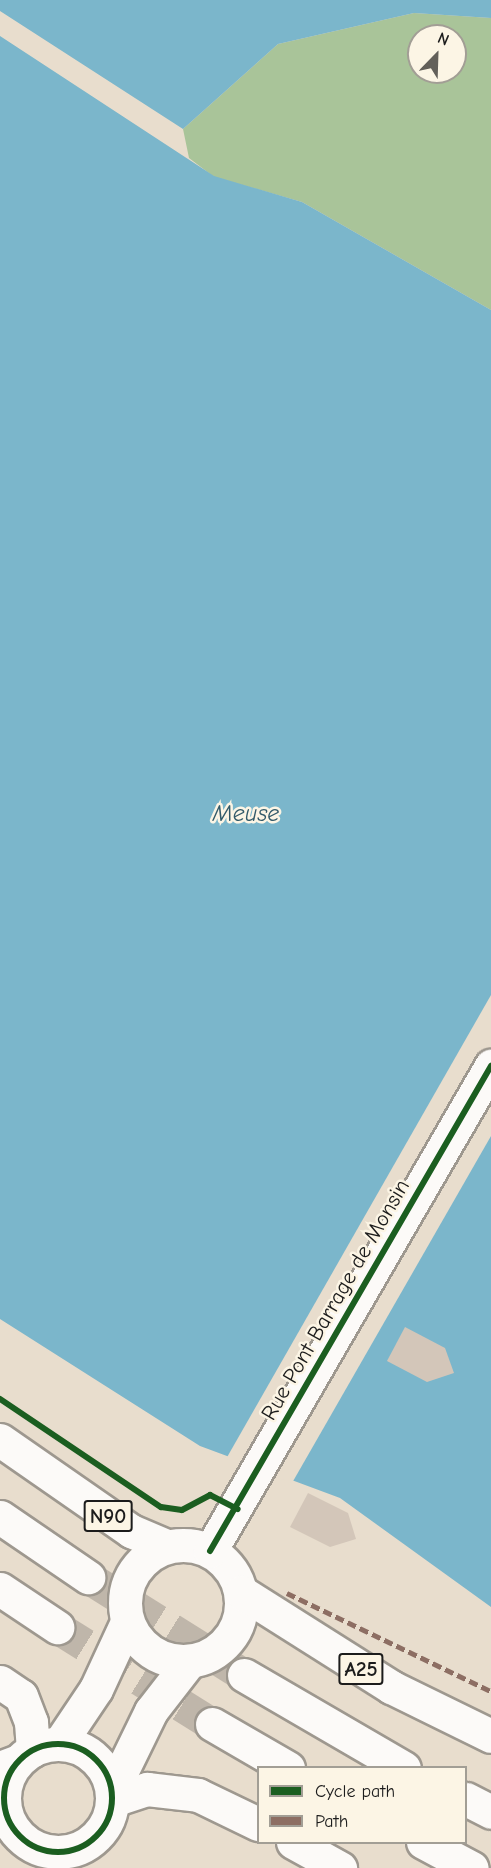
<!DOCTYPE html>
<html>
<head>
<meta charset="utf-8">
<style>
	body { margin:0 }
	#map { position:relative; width:491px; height:1868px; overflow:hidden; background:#e8ddcd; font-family:"Comic Neue",sans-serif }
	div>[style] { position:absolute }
	.forest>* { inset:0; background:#a9c499 }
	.water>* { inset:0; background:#7bb6cb }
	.pier>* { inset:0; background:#e8ddcd }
	.building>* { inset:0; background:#d3c6b9 }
	.motorway-tunnel>* { height:33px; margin-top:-16.5px; transform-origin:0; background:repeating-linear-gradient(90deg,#bfb6aa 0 33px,transparent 0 49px) }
	.roads { filter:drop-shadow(2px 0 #9e988f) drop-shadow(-2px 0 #9e988f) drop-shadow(0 2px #9e988f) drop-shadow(0 -2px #9e988f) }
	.minor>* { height:32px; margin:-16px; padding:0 16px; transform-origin:16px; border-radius:16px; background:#fcfaf8 }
	.tertiary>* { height:33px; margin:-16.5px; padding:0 16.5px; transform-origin:16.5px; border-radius:16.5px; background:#fcfaf8 }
	.tertiary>.ring { margin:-16.5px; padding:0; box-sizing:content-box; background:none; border:33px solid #fcfaf8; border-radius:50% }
	.primary>* { height:33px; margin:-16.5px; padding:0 16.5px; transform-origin:16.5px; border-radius:16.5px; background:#fcfaf8 }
	.motorway>* { height:33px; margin:-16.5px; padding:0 16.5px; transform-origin:16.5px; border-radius:16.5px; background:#fcfaf8 }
	.quiet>* { height:4.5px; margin-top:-2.25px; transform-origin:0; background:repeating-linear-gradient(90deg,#8d6e63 0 9px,transparent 0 13.5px) }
	.cycleway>* { height:6px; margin:-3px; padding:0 3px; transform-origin:3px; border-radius:3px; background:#1b5e20 }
	.cycleway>.ring { margin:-3px; padding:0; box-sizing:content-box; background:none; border:6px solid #1b5e20; border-radius:50% }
	span { translate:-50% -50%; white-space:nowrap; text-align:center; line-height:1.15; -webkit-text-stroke:5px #fcf5e5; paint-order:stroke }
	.shield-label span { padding:2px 4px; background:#fcf5e5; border:2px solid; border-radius:4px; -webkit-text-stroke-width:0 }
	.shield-label { font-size:21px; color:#1c1c1c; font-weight:700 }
	.street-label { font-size:22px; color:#1c1c1c }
	.water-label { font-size:24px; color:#325a6a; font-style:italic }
	.legend { position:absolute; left:257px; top:1766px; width:210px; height:78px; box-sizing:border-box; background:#fcf5e5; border:2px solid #a29e95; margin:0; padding:8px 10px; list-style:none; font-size:18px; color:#1c1c1c }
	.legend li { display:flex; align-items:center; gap:12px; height:30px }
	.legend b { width:30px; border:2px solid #a29e95 }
	.north { position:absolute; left:407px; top:24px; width:60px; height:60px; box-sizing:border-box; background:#fcf5e5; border:2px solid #a29e95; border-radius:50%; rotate:23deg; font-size:16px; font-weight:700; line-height:24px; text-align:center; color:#1c1c1c }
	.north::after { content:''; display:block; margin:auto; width:21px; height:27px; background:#63605a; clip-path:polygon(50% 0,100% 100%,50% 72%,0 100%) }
</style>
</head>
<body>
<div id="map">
	<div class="forest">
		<i style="clip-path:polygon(evenodd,414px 13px,491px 18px,491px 310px,302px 202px,214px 177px,189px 158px,183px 129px,278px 44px,414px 13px,419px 36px,455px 36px,455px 72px,419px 72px,419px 36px)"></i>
	</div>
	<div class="water">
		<i style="clip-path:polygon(0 0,491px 0,491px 18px,414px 13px,278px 44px,183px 129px,0 11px)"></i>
		<i style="clip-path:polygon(0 36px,214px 176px,302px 202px,491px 310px,491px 1607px,340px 1498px,200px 1446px,0 1319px)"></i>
	</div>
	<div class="pier">
		<i style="clip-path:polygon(491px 995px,491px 1136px,292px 1483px,226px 1459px)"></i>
	</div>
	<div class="building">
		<i style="clip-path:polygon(405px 1327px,445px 1348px,454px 1373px,427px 1382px,387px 1361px)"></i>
		<i style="clip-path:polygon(308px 1493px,348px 1513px,356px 1539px,330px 1547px,290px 1527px)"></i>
	</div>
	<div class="motorway-tunnel">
		<i style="left:88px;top:1577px;width:184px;rotate:32.1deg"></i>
		<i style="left:57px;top:1627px;width:183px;rotate:32deg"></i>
	</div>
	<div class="roads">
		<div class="minor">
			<i style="left:0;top:1768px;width:20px;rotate:-20deg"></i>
			<i style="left:0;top:1817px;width:7px"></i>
		</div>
		<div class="tertiary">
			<i class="ring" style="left:125px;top:1545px;width:83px;height:83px"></i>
			<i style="left:210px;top:1551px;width:561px;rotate:-59.91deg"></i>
			<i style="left:59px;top:1744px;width:66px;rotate:-56.1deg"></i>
			<i style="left:96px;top:1689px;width:74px;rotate:-65.2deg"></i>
			<i class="ring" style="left:4px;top:1744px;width:75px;height:75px"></i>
			<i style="left:112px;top:1791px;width:89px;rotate:-64deg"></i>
			<i style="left:151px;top:1711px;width:62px;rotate:-52.2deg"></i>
		</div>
		<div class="primary">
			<i style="left:0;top:1440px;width:160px;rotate:34.8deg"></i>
			<i style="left:131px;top:1531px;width:39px;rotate:23deg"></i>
			<i style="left:0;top:1682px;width:25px;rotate:34deg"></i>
			<i style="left:21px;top:1696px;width:28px;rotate:69deg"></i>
			<i style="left:31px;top:1722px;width:28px;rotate:86deg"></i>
		</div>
		<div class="motorway">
			<i style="left:0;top:1517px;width:107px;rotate:34.3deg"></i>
			<i style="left:0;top:1589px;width:69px;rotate:33.7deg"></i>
			<i style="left:241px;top:1592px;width:178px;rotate:32.3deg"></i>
			<i style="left:391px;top:1687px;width:111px;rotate:26.1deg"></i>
			<i style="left:244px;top:1675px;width:185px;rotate:30.2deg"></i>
			<i style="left:212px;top:1724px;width:88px;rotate:30.1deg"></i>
			<i style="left:466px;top:1799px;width:28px;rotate:27deg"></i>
			<i style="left:113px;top:1800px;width:36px;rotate:-18deg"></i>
			<i style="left:147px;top:1789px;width:51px;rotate:6.7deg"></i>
			<i style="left:198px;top:1795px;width:67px;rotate:25.8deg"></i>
			<i style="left:293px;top:1842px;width:54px;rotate:29deg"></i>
			<i style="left:423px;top:1842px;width:55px;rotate:28deg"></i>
		</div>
	</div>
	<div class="quiet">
		<i style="left:287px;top:1593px;width:226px;rotate:25.7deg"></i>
	</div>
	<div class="cycleway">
		<i style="left:0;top:1399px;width:194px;rotate:33.9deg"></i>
		<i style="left:161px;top:1507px;width:21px;rotate:8deg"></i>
		<i style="left:182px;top:1510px;width:32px;rotate:-28deg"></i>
		<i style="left:210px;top:1495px;width:31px;rotate:27deg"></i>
		<i style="left:210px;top:1551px;width:561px;rotate:-59.91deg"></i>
		<i class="ring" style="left:4px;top:1744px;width:102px;height:102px"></i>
	</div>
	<div class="shield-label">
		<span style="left:108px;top:1516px">N90</span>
		<span style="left:361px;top:1669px">A25</span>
	</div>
	<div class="street-label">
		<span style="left:336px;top:1300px;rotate:-60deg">Rue Pont Barrage de Monsin</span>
	</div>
	<div class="water-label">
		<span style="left:246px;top:814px">Meuse</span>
	</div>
	<ul class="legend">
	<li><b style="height:8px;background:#1b5e20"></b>Cycle path</li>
	<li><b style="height:8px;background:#8d6e63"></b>Path</li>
	</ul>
	<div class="north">N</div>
</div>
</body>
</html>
